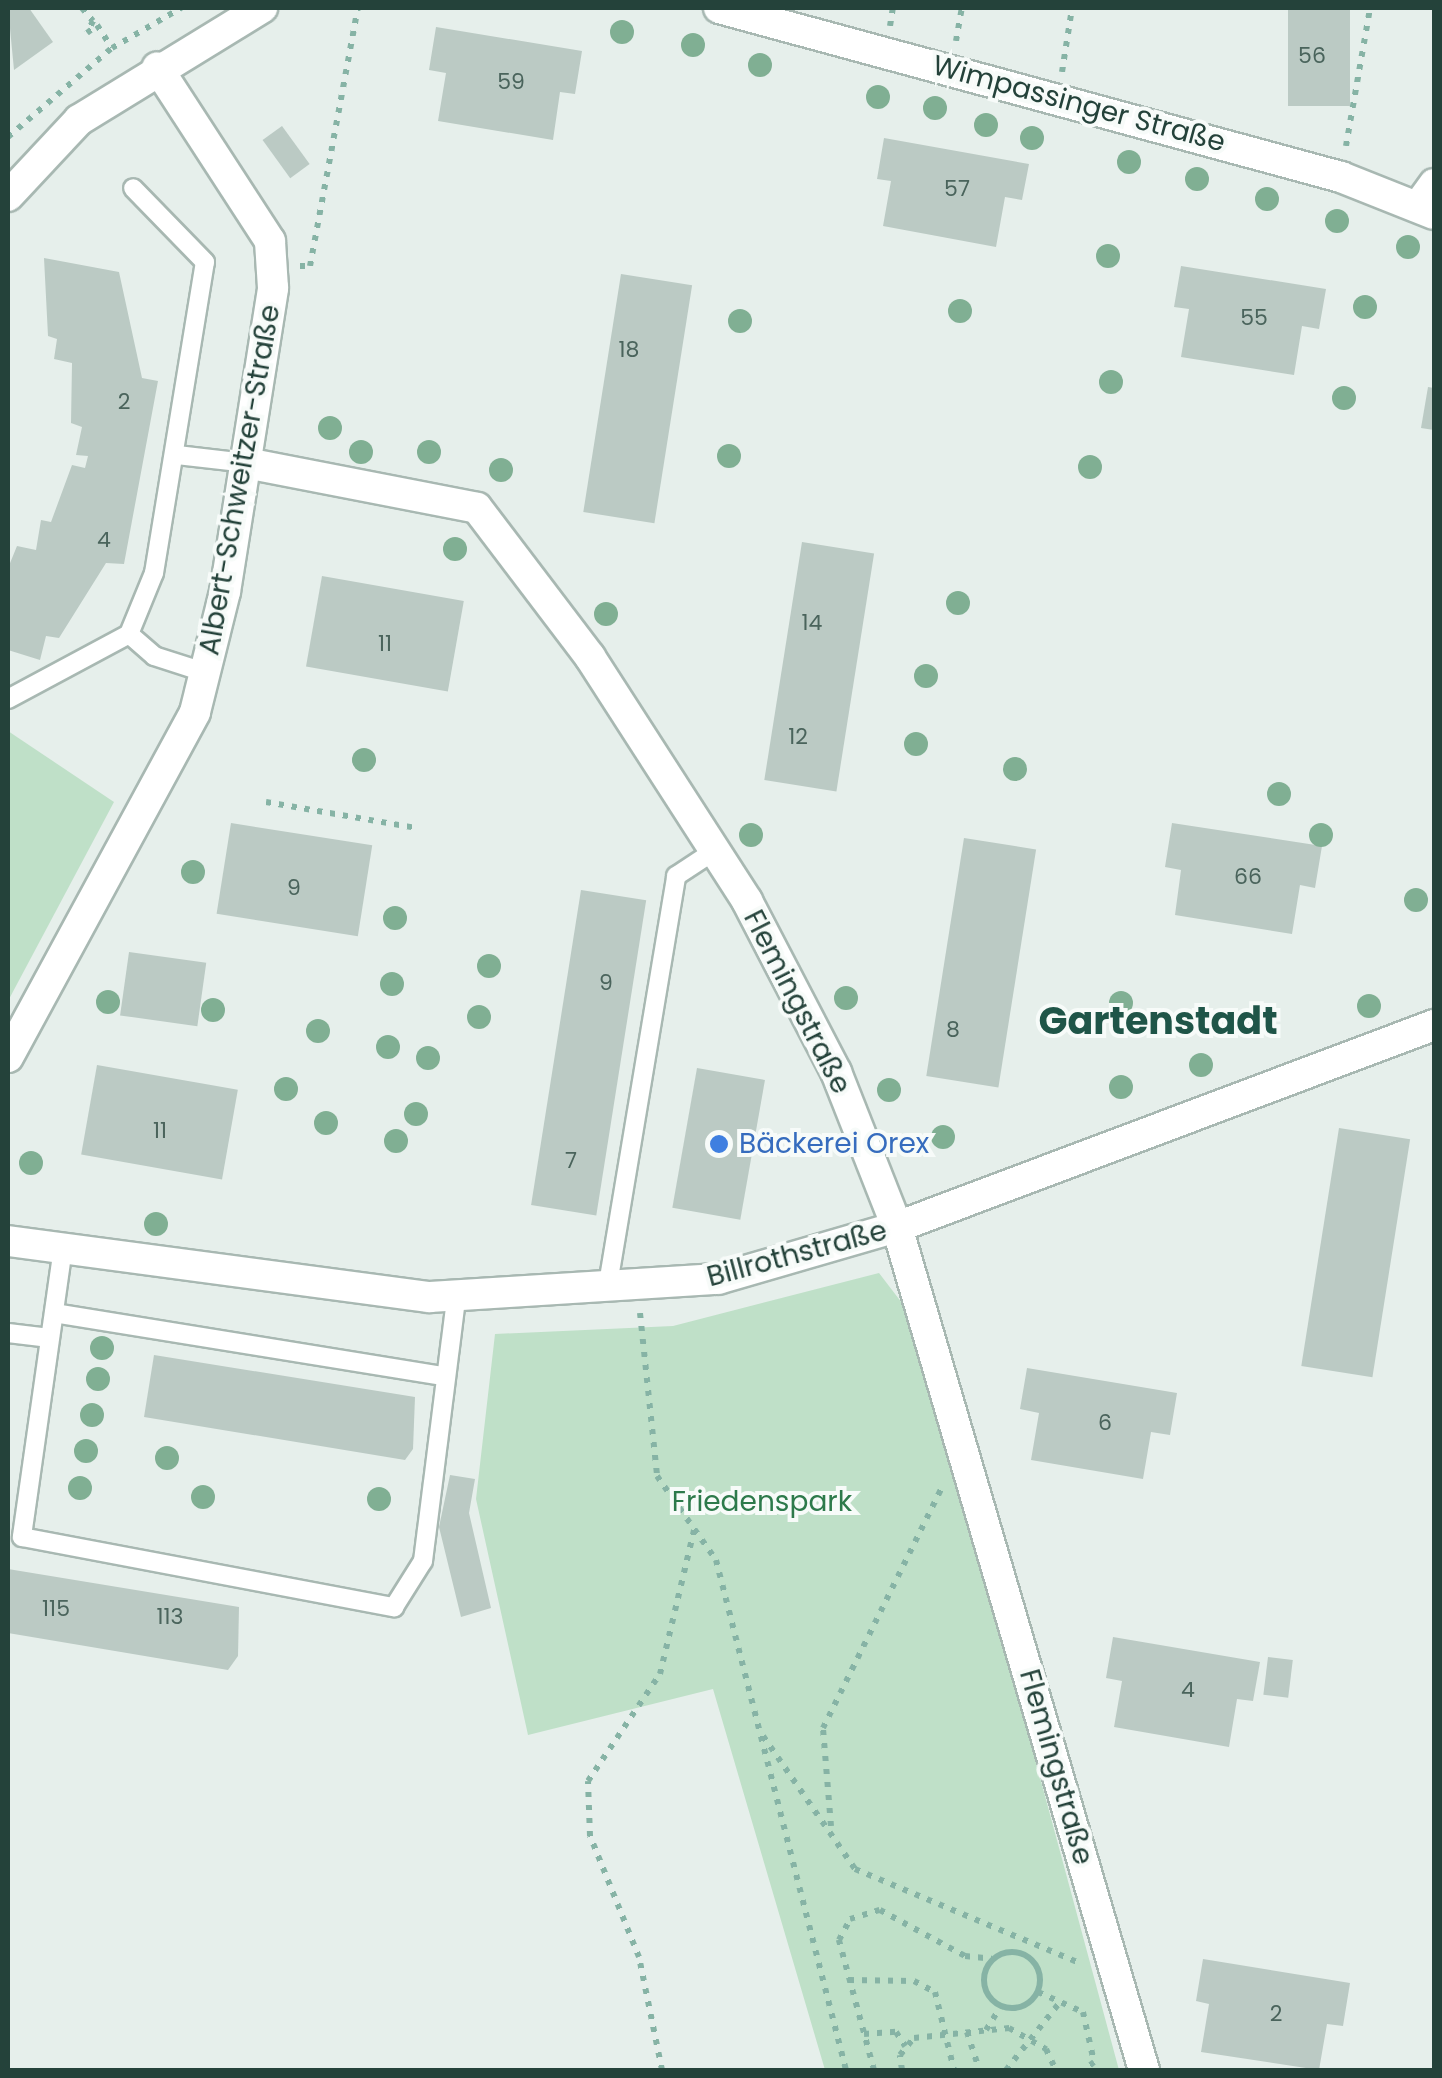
<!DOCTYPE html>
<html>
<head>
<meta charset="utf-8">
<style>
	body { margin:0 }
	#map { position:relative; width:1442px; height:2078px; overflow:hidden; background:#e6efeb; font-family:Poppins,sans-serif }
	div>[style] { position:absolute }
	.green>* { inset:0; background:#bfe0c8 }
	.building>* { inset:0; background:#bbcac4; transform-origin:0 0 }
	.path>* { height:6px; margin-top:-3px; transform-origin:0; background:repeating-linear-gradient(90deg,#86b3a5 0 5px,transparent 0 13px) }
	.path>.ring { margin:-3px; padding:0; box-sizing:content-box; background:none; border:6px solid #86b3a5; border-radius:50% }
	.roads { filter:drop-shadow(2px 0 #a8b8b2) drop-shadow(-2px 0 #a8b8b2) drop-shadow(0 2px #a8b8b2) drop-shadow(0 -2px #a8b8b2) }
	.lane>* { height:18px; margin:-9px; padding:0 9px; transform-origin:9px; border-radius:9px; background:#fff }
	.street>* { height:30px; margin:-15px; padding:0 15px; transform-origin:15px; border-radius:15px; background:#fff }
	.secondary>* { height:30px; margin:-15px; padding:0 15px; transform-origin:15px; border-radius:15px; background:#fff }
	.trees>* { width:24px; height:24px; margin:-12px; border-radius:50%; background:#80af93 }
	.dots>* { width:28px; height:28px; translate:-50% -50%; box-sizing:border-box; border:5px solid #f7fbf9; border-radius:50% }
	span { translate:-50% -50%; white-space:nowrap; text-align:center; line-height:1.15; -webkit-text-stroke:8px #f7fbf9; paint-order:stroke }
	.number-label { font-size:22px; color:#4a645c }
	.number-label span { -webkit-text-stroke-width:0 }
	.street-label { font-size:28px; color:#24423a }
	.shop-label { font-size:28px; color:#366cbe }
	.left { translate:0 -50%; text-align:left }
	.park-label { font-size:28px; color:#2d7a4b }
	.district-label { font-size:38px; color:#1f5548; font-weight:700 }
	.frame { position:absolute; inset:0; border:10px solid #24423a; pointer-events:none }
</style>
</head>
<body>
<div id="map">
	<div class="green">
		<i style="clip-path:polygon(8px 731px,114px 802px,8px 1001px)"></i>
		<i style="clip-path:polygon(879px 1273px,902px 1303px,967px 1507px,1119px 2070px,825px 2070px,713px 1689px,528px 1735px,476px 1499px,495px 1334px,673px 1326px)"></i>
	</div>
	<div class="building">
		<i style="clip-path:polygon(8px 8px,29px 8px,53px 42px,14px 70px)"></i>
		<i style="left:1288px;top:8px;width:62px;height:98px"></i>
		<i style="clip-path:polygon(436px 27px,582px 51px,575px 94px,560px 92px,553px 140px,438px 121px,446px 73px,429px 70px)"></i>
		<i style="left:282px;top:126px;width:47px;height:24px;rotate:54deg"></i>
		<i style="clip-path:polygon(884px 138px,1029px 164px,1022px 200px,1005px 197px,996px 247px,883px 226px,891px 181px,877px 179px)"></i>
		<i style="clip-path:polygon(44px 258px,119px 272px,142px 378px,158px 381px,124px 564px,106px 563px,59px 638px,46px 636px,40px 660px,8px 650px,8px 568px,17px 546px,36px 550px,41px 520px,51px 522px,72px 465px,85px 468px,88px 456px,76px 455px,82px 427px,71px 423px,72px 363px,54px 359px,57px 339px,48px 336px)"></i>
		<i style="clip-path:polygon(1181px 266px,1326px 289px,1319px 329px,1302px 326px,1294px 375px,1181px 357px,1189px 309px,1174px 307px)"></i>
		<i style="left:621px;top:274px;width:72px;height:241px;rotate:9deg"></i>
		<i style="clip-path:polygon(1428px 387px,1434px 388px,1434px 430px,1421px 428px)"></i>
		<i style="left:802px;top:542px;width:73px;height:241px;rotate:9deg"></i>
		<i style="left:322px;top:576px;width:144px;height:92px;rotate:10deg"></i>
		<i style="left:231px;top:823px;width:143px;height:92px;rotate:9deg"></i>
		<i style="clip-path:polygon(1172px 823px,1322px 846px,1315px 888px,1300px 885px,1292px 934px,1175px 915px,1181px 870px,1165px 867px)"></i>
		<i style="left:964px;top:838px;width:73px;height:241px;rotate:9deg"></i>
		<i style="left:581px;top:890px;width:66px;height:319px;rotate:9deg"></i>
		<i style="left:129px;top:952px;width:78px;height:64px;rotate:8deg"></i>
		<i style="left:97px;top:1065px;width:143px;height:91px;rotate:10deg"></i>
		<i style="left:697px;top:1068px;width:69px;height:142px;rotate:10deg"></i>
		<i style="left:1339px;top:1128px;width:72px;height:241px;rotate:9deg"></i>
		<i style="clip-path:polygon(154px 1355px,415px 1397px,413px 1449px,405px 1460px,144px 1417px)"></i>
		<i style="clip-path:polygon(1027px 1368px,1177px 1393px,1170px 1435px,1151px 1432px,1143px 1479px,1031px 1460px,1039px 1413px,1020px 1409px)"></i>
		<i style="clip-path:polygon(450px 1475px,475px 1479px,469px 1513px,491px 1608px,461px 1617px,439px 1527px)"></i>
		<i style="clip-path:polygon(8px 1569px,239px 1607px,238px 1656px,228px 1670px,8px 1633px)"></i>
		<i style="clip-path:polygon(1113px 1637px,1260px 1662px,1253px 1701px,1237px 1699px,1229px 1747px,1114px 1727px,1122px 1681px,1106px 1678px)"></i>
		<i style="left:1268px;top:1657px;width:25px;height:38px;rotate:7deg"></i>
		<i style="clip-path:polygon(1203px 1959px,1350px 1983px,1343px 2026px,1327px 2024px,1319px 2070px,1201px 2052px,1209px 2004px,1196px 2001px)"></i>
	</div>
	<div class="path">
		<i style="left:82px;top:8px;width:17px;rotate:50deg"></i>
		<i style="left:93px;top:21px;width:13px;rotate:117deg"></i>
		<i style="left:87px;top:33px;width:13px;rotate:-39deg"></i>
		<i style="left:97px;top:25px;width:27px;rotate:57deg"></i>
		<i style="left:890px;top:26px;width:18px;rotate:-81deg"></i>
		<i style="left:956px;top:41px;width:34px;rotate:-80deg"></i>
		<i style="left:1062px;top:72px;width:65px;rotate:-81.1deg"></i>
		<i style="left:8px;top:137px;width:137px;rotate:-40.6deg"></i>
		<i style="left:112px;top:48px;width:80px;rotate:-30.1deg"></i>
		<i style="left:1346px;top:146px;width:140px;rotate:-80.1deg"></i>
		<i style="left:300px;top:266px;width:10px"></i>
		<i style="left:310px;top:266px;width:262px;rotate:-79.5deg"></i>
		<i style="left:266px;top:802px;width:152px;rotate:9.8deg"></i>
		<i style="left:640px;top:1313px;width:164px;rotate:84deg"></i>
		<i style="left:657px;top:1476px;width:103px;rotate:54.9deg"></i>
		<i style="left:716px;top:1560px;width:526px;rotate:75.7deg"></i>
		<i style="left:763px;top:1736px;width:162px;rotate:55.3deg"></i>
		<i style="left:855px;top:1869px;width:244px;rotate:22.7deg"></i>
		<i style="left:831px;top:1826px;width:98px;rotate:-94.7deg"></i>
		<i style="left:823px;top:1728px;width:269px;rotate:-63.7deg"></i>
		<i class="ring" style="left:984px;top:1952px;width:50px;height:50px"></i>
		<i style="left:849px;top:1980px;width:65px;rotate:0.9deg"></i>
		<i style="left:914px;top:1981px;width:24px;rotate:28deg"></i>
		<i style="left:935px;top:1992px;width:80px;rotate:76.3deg"></i>
		<i style="left:1038px;top:1992px;width:49px;rotate:24deg"></i>
		<i style="left:1083px;top:2012px;width:51px;rotate:77.6deg"></i>
		<i style="left:1094px;top:2062px;width:13px;rotate:141deg"></i>
		<i style="left:986px;top:2030px;width:28px;rotate:-58deg"></i>
		<i style="left:967px;top:2032px;width:40px;rotate:72deg"></i>
		<i style="left:864px;top:2034px;width:32px;rotate:-4deg"></i>
		<i style="left:896px;top:2032px;width:17px;rotate:57deg"></i>
		<i style="left:662px;top:2070px;width:115px;rotate:-101.5deg"></i>
		<i style="left:639px;top:1957px;width:131px;rotate:-112deg"></i>
		<i style="left:590px;top:1836px;width:55px;rotate:-92.1deg"></i>
		<i style="left:588px;top:1781px;width:129px;rotate:-56.1deg"></i>
		<i style="left:660px;top:1674px;width:148px;rotate:-76.7deg"></i>
		<i style="left:874px;top:2070px;width:135px;rotate:-105.1deg"></i>
		<i style="left:839px;top:1940px;width:24px;rotate:-62deg"></i>
		<i style="left:850px;top:1919px;width:31px;rotate:-17deg"></i>
		<i style="left:880px;top:1910px;width:97px;rotate:28.4deg"></i>
		<i style="left:965px;top:1956px;width:27px;rotate:6deg"></i>
		<i style="left:902px;top:2070px;width:15px;rotate:-98deg"></i>
		<i style="left:900px;top:2055px;width:22px;rotate:-51deg"></i>
		<i style="left:914px;top:2038px;width:96px;rotate:-6deg"></i>
		<i style="left:1009px;top:2028px;width:43px;rotate:29.6deg"></i>
		<i style="left:1046px;top:2049px;width:23px;rotate:65deg"></i>
		<i style="left:1006px;top:2070px;width:87px;rotate:-51.5deg"></i>
	</div>
	<div class="roads">
		<div class="lane">
			<i style="left:177px;top:455px;width:69px;rotate:6.6deg"></i>
			<i style="left:129px;top:634px;width:33px;rotate:41deg"></i>
			<i style="left:154px;top:656px;width:56px;rotate:17.8deg"></i>
			<i style="left:8px;top:699px;width:137px;rotate:-28.2deg"></i>
			<i style="left:129px;top:634px;width:66px;rotate:-67.7deg"></i>
			<i style="left:154px;top:573px;width:315px;rotate:-80.7deg"></i>
			<i style="left:205px;top:262px;width:103px;rotate:-134.2deg"></i>
			<i style="left:63px;top:1248px;width:292px;rotate:98.1deg"></i>
			<i style="left:22px;top:1537px;width:379px;rotate:10.7deg"></i>
			<i style="left:394px;top:1607px;width:54px;rotate:-57.8deg"></i>
			<i style="left:423px;top:1561px;width:265px;rotate:-82.8deg"></i>
			<i style="left:607px;top:1290px;width:420px;rotate:-80.5deg"></i>
			<i style="left:676px;top:876px;width:45px;rotate:-33.3deg"></i>
			<i style="left:54px;top:1313px;width:396px;rotate:9.2deg"></i>
			<i style="left:8px;top:1333px;width:42px;rotate:6.8deg"></i>
		</div>
		<div class="street">
			<i style="left:1419px;top:205px;width:26px;rotate:-54deg"></i>
			<i style="left:246px;top:463px;width:235px;rotate:11deg"></i>
			<i style="left:477px;top:508px;width:187px;rotate:52.8deg"></i>
			<i style="left:590px;top:657px;width:290px;rotate:57.2deg"></i>
			<i style="left:747px;top:901px;width:193px;rotate:62.5deg"></i>
			<i style="left:836px;top:1072px;width:167px;rotate:68.5deg"></i>
			<i style="left:897px;top:1227px;width:878px;rotate:73.67deg"></i>
		</div>
		<div class="secondary">
			<i style="left:719px;top:8px;width:645px;rotate:15.2deg"></i>
			<i style="left:1341px;top:177px;width:100px;rotate:21.7deg"></i>
			<i style="left:8px;top:196px;width:104px;rotate:-46.9deg"></i>
			<i style="left:79px;top:120px;width:215px;rotate:-31.5deg"></i>
			<i style="left:8px;top:1057px;width:392px;rotate:-61.5deg"></i>
			<i style="left:195px;top:712px;width:124px;rotate:-76deg"></i>
			<i style="left:225px;top:592px;width:308px;rotate:-81deg"></i>
			<i style="left:273px;top:288px;width:47px;rotate:-93.7deg"></i>
			<i style="left:270px;top:241px;width:207px;rotate:-123deg"></i>
			<i style="left:8px;top:1241px;width:425px;rotate:7.6deg"></i>
			<i style="left:429px;top:1297px;width:290px;rotate:-3.6deg"></i>
			<i style="left:718px;top:1279px;width:186px;rotate:-16.2deg"></i>
			<i style="left:897px;top:1227px;width:574px;rotate:-20.61deg"></i>
		</div>
	</div>
	<div class="trees">
		<i style="left:622px;top:32px"></i>
		<i style="left:693px;top:45px"></i>
		<i style="left:760px;top:65px"></i>
		<i style="left:878px;top:97px"></i>
		<i style="left:935px;top:108px"></i>
		<i style="left:986px;top:125px"></i>
		<i style="left:1032px;top:138px"></i>
		<i style="left:1129px;top:162px"></i>
		<i style="left:1197px;top:179px"></i>
		<i style="left:1267px;top:199px"></i>
		<i style="left:1337px;top:221px"></i>
		<i style="left:1408px;top:247px"></i>
		<i style="left:1108px;top:256px"></i>
		<i style="left:1365px;top:307px"></i>
		<i style="left:960px;top:311px"></i>
		<i style="left:740px;top:321px"></i>
		<i style="left:1111px;top:382px"></i>
		<i style="left:1344px;top:398px"></i>
		<i style="left:330px;top:428px"></i>
		<i style="left:361px;top:452px"></i>
		<i style="left:429px;top:452px"></i>
		<i style="left:729px;top:456px"></i>
		<i style="left:1090px;top:467px"></i>
		<i style="left:501px;top:470px"></i>
		<i style="left:455px;top:549px"></i>
		<i style="left:958px;top:603px"></i>
		<i style="left:606px;top:614px"></i>
		<i style="left:926px;top:676px"></i>
		<i style="left:916px;top:744px"></i>
		<i style="left:364px;top:760px"></i>
		<i style="left:1015px;top:769px"></i>
		<i style="left:1279px;top:794px"></i>
		<i style="left:751px;top:835px"></i>
		<i style="left:1321px;top:835px"></i>
		<i style="left:193px;top:872px"></i>
		<i style="left:1416px;top:900px"></i>
		<i style="left:395px;top:918px"></i>
		<i style="left:489px;top:966px"></i>
		<i style="left:392px;top:984px"></i>
		<i style="left:846px;top:998px"></i>
		<i style="left:108px;top:1002px"></i>
		<i style="left:1121px;top:1003px"></i>
		<i style="left:1369px;top:1006px"></i>
		<i style="left:213px;top:1010px"></i>
		<i style="left:479px;top:1017px"></i>
		<i style="left:318px;top:1031px"></i>
		<i style="left:388px;top:1047px"></i>
		<i style="left:428px;top:1058px"></i>
		<i style="left:1201px;top:1065px"></i>
		<i style="left:1121px;top:1087px"></i>
		<i style="left:286px;top:1089px"></i>
		<i style="left:889px;top:1090px"></i>
		<i style="left:416px;top:1114px"></i>
		<i style="left:326px;top:1123px"></i>
		<i style="left:943px;top:1137px"></i>
		<i style="left:396px;top:1141px"></i>
		<i style="left:31px;top:1163px"></i>
		<i style="left:156px;top:1224px"></i>
		<i style="left:102px;top:1348px"></i>
		<i style="left:98px;top:1379px"></i>
		<i style="left:92px;top:1415px"></i>
		<i style="left:86px;top:1451px"></i>
		<i style="left:167px;top:1458px"></i>
		<i style="left:80px;top:1488px"></i>
		<i style="left:203px;top:1497px"></i>
		<i style="left:379px;top:1499px"></i>
	</div>
	<div class="dots">
		<i style="left:719px;top:1144px;background:#3f7fe0"></i>
	</div>
	<div class="number-label">
		<span style="left:1312px;top:56px">56</span>
		<span style="left:511px;top:82px">59</span>
		<span style="left:957px;top:189px">57</span>
		<span style="left:1254px;top:318px">55</span>
		<span style="left:629px;top:350px">18</span>
		<span style="left:124px;top:402px">2</span>
		<span style="left:104px;top:540px">4</span>
		<span style="left:812px;top:623px">14</span>
		<span style="left:385px;top:644px">11</span>
		<span style="left:798px;top:737px">12</span>
		<span style="left:1248px;top:877px">66</span>
		<span style="left:294px;top:888px">9</span>
		<span style="left:606px;top:983px">9</span>
		<span style="left:953px;top:1030px">8</span>
		<span style="left:160px;top:1131px">11</span>
		<span style="left:571px;top:1161px">7</span>
		<span style="left:1105px;top:1423px">6</span>
		<span style="left:56px;top:1609px">115</span>
		<span style="left:170px;top:1617px">113</span>
		<span style="left:1188px;top:1690px">4</span>
		<span style="left:1276px;top:2014px">2</span>
	</div>
	<div class="street-label">
		<span style="left:1079px;top:104px;rotate:15deg">Wimpassinger Straße</span>
		<span style="left:240px;top:480px;rotate:-80deg">Albert-Schweitzer-Straße</span>
		<span style="left:797px;top:1002px;rotate:63deg">Flemingstraße</span>
		<span style="left:797px;top:1254px;rotate:-15deg">Billrothstraße</span>
		<span style="left:1056px;top:1767px;rotate:74deg">Flemingstraße</span>
	</div>
	<div class="shop-label">
		<span class="left" style="left:739px;top:1144px">Bäckerei Orex</span>
	</div>
	<div class="park-label">
		<span style="left:762px;top:1502px">Friedenspark</span>
	</div>
	<div class="district-label">
		<span style="left:1158px;top:1021px">Gartenstadt</span>
	</div>
	<div class="frame"></div>
</div>
</body>
</html>
